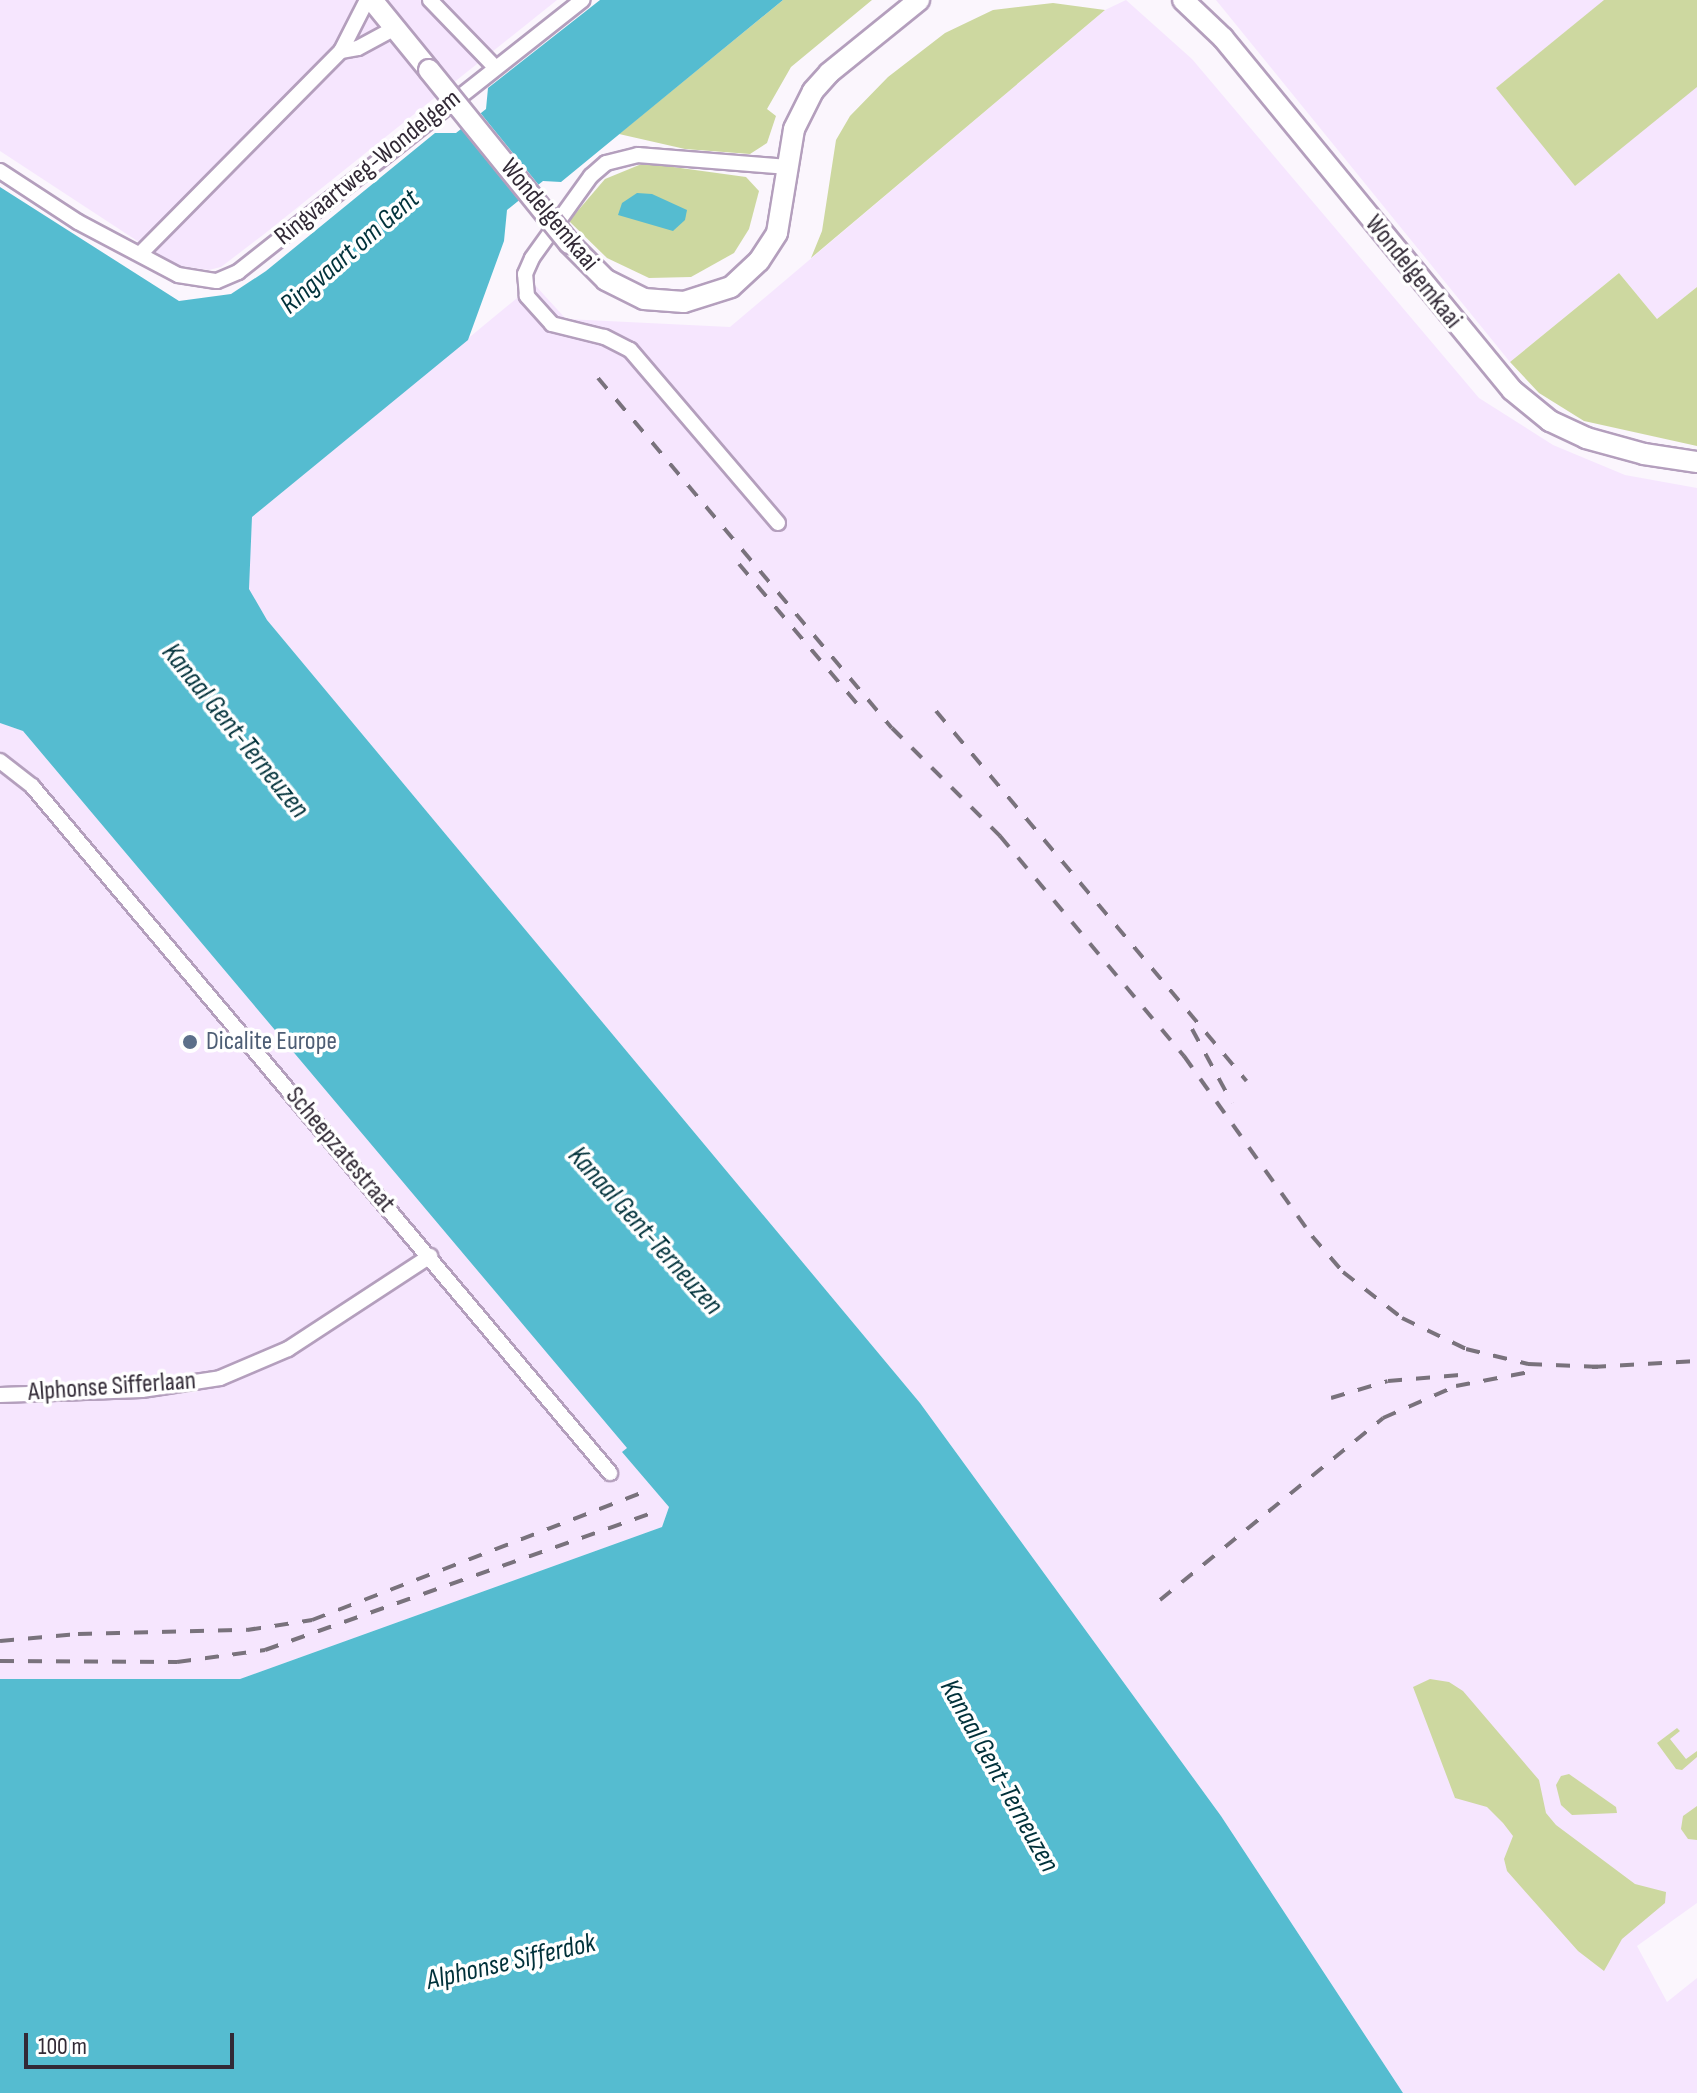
<!DOCTYPE html>
<html>
<head>
<meta charset="utf-8">
<style>
	body { margin:0 }
	#map { position:relative; width:1697px; height:2093px; overflow:hidden; background:#fbf6fd; font-family:"Sofia Sans Condensed",sans-serif }
	div>[style] { position:absolute }
	.built>* { inset:0; background:#f6e6fe }
	.green>* { inset:0; background:#cdd8a0 }
	.water>* { inset:0; background:#55bcd0 }
	.pier>* { inset:0; background:#fbf6fd; transform-origin:0 0 }
	.roads { filter:drop-shadow(2px 0 #b49fbd) drop-shadow(-2px 0 #b49fbd) drop-shadow(0 2px #b49fbd) drop-shadow(0 -2px #b49fbd) }
	.minor>* { height:14px; margin:-7px; padding:0 7px; transform-origin:7px; border-radius:7px; background:#fff }
	.secondary>* { height:20px; margin:-10px; padding:0 10px; transform-origin:10px; border-radius:10px; background:#fff }
	.rail>* { height:4px; margin-top:-2px; transform-origin:0; background:repeating-linear-gradient(90deg,#79727c 0 14px,transparent 0 28px) }
	.bridges { filter:drop-shadow(2px 0 #b49fbd) drop-shadow(-2px 0 #b49fbd) drop-shadow(0 2px #b49fbd) drop-shadow(0 -2px #b49fbd) }
	.secondary-bridge>* { height:20px; margin:-10px; padding:0 10px; transform-origin:10px; border-radius:10px; background:#fff }
	.dots>* { width:22px; height:22px; translate:-50% -50%; box-sizing:border-box; border:4px solid #fff; border-radius:50% }
	span { translate:-50% -50%; white-space:nowrap; text-align:center; line-height:1.15; -webkit-text-stroke:7px #fff; paint-order:stroke }
	.street-label { font-size:26px; color:#322a36 }
	.service-label { font-size:26px; color:#4e5e75 }
	.left { translate:0 -50%; text-align:left }
	.water-label { font-size:28px; color:#00313a; font-style:italic }
	.scale { position:absolute; left:24px; top:2033px; width:210px; height:36px; box-sizing:border-box; border:4px solid #322a36; border-top:0; padding-left:10px; font-size:24px; line-height:28px; white-space:nowrap; color:#322a36; -webkit-text-stroke:6px #fff; paint-order:stroke }
</style>
</head>
<body>
<div id="map">
	<div class="built">
		<i style="clip-path:polygon(0 0,557px 0,263px 235px,221px 267px,209px 270px,174px 265px,0 151px)"></i>
		<i style="clip-path:polygon(1126px 0,1192px 59px,1479px 398px,1553px 445px,1625px 475px,1697px 488px,1697px 1903px,1637px 1946px,1667px 2002px,1697px 1978px,1697px 2093px,1403px 2093px,1221px 1816px,920px 1403px,267px 620px,248px 589px,252px 517px,534px 284px,566px 319px,730px 327px,1105px 10px)"></i>
		<i style="clip-path:polygon(1216px 0,1697px 0,1697px 287px,1657px 319px,1619px 273px,1510px 362px)"></i>
		<i style="clip-path:polygon(0 723px,23px 731px,628px 1448px,623px 1452px,669px 1507px,662px 1527px,240px 1679px,0 1679px)"></i>
	</div>
	<div class="green">
		<i style="clip-path:polygon(783px 0,872px 0,791px 67px,767px 109px,776px 116px,767px 143px,750px 154px,685px 149px,619px 134px)"></i>
		<i style="clip-path:polygon(1604px 0,1697px 0,1697px 87px,1575px 186px,1496px 88px)"></i>
		<i style="clip-path:polygon(1053px 3px,1105px 10px,811px 258px,822px 231px,836px 140px,850px 116px,888px 77px,945px 33px,993px 10px)"></i>
		<i style="clip-path:polygon(644px 163px,746px 177px,759px 191px,749px 229px,734px 253px,691px 277px,649px 278px,607px 258px,569px 221px,605px 179px)"></i>
		<i style="clip-path:polygon(1619px 273px,1657px 319px,1697px 287px,1697px 446px,1584px 421px,1539px 393px,1510px 362px)"></i>
		<i style="clip-path:polygon(1430px 1679px,1449px 1682px,1463px 1691px,1539px 1780px,1546px 1813px,1556px 1825px,1635px 1884px,1666px 1892px,1665px 1903px,1622px 1939px,1604px 1971px,1578px 1951px,1507px 1871px,1504px 1859px,1513px 1836px,1503px 1823px,1487px 1807px,1455px 1798px,1413px 1687px)"></i>
		<i style="clip-path:polygon(1677px 1728px,1680px 1731px,1670px 1739px,1686px 1759px,1697px 1751px,1697px 1757px,1682px 1770px,1676px 1769px,1657px 1743px)"></i>
		<i style="clip-path:polygon(1569px 1774px,1616px 1807px,1617px 1813px,1572px 1815px,1561px 1805px,1556px 1785px,1561px 1776px)"></i>
		<i style="clip-path:polygon(1697px 1806px,1697px 1840px,1688px 1839px,1681px 1829px,1683px 1816px)"></i>
	</div>
	<div class="water">
		<i style="clip-path:polygon(600px 0,783px 0,561px 182px,543px 181px,507px 210px,504px 241px,468px 340px,252px 517px,249px 589px,267px 620px,920px 1403px,1221px 1816px,1403px 2093px,0 2093px,0 1679px,240px 1679px,662px 1527px,669px 1507px,622px 1452px,627px 1448px,23px 731px,0 723px,0 187px,179px 301px,231px 294px,266px 271px,435px 133px,456px 133px,486px 109px,488px 88px)"></i>
		<i style="clip-path:polygon(637px 193px,652px 194px,687px 210px,685px 220px,673px 231px,618px 215px,622px 203px)"></i>
	</div>
	<div class="pier">
		<i style="left:478px;top:110px;width:99px;height:25px;rotate:51deg"></i>
	</div>
	<div class="roads">
		<div class="minor">
			<i style="left:430px;top:0;width:93px;rotate:45.9deg"></i>
			<i style="left:341px;top:51px;width:17px;rotate:-10deg"></i>
			<i style="left:358px;top:48px;width:42px;rotate:-28.4deg"></i>
			<i style="left:0;top:171px;width:93px;rotate:33.2deg"></i>
			<i style="left:78px;top:222px;width:113px;rotate:27.9deg"></i>
			<i style="left:178px;top:275px;width:39px;rotate:9deg"></i>
			<i style="left:217px;top:281px;width:23px;rotate:-23deg"></i>
			<i style="left:238px;top:272px;width:439px;rotate:-38.3deg"></i>
			<i style="left:141px;top:253px;width:284px;rotate:-45.3deg"></i>
			<i style="left:341px;top:51px;width:57px;rotate:-63deg"></i>
			<i style="left:778px;top:523px;width:228px;rotate:-130.5deg"></i>
			<i style="left:630px;top:350px;width:29px;rotate:-153deg"></i>
			<i style="left:604px;top:337px;width:54px;rotate:-166deg"></i>
			<i style="left:552px;top:324px;width:38px;rotate:-132deg"></i>
			<i style="left:527px;top:296px;width:22px;rotate:-95deg"></i>
			<i style="left:525px;top:274px;width:17px;rotate:-66deg"></i>
			<i style="left:532px;top:258px;width:101px;rotate:-54.3deg"></i>
			<i style="left:591px;top:176px;width:20px;rotate:-41deg"></i>
			<i style="left:606px;top:163px;width:33px;rotate:-14deg"></i>
			<i style="left:638px;top:155px;width:150px;rotate:4.6deg"></i>
			<i style="left:0;top:761px;width:41px;rotate:38deg"></i>
			<i style="left:32px;top:786px;width:898px;rotate:49.92deg"></i>
			<i style="left:0;top:1395px;width:142px;rotate:-2deg"></i>
			<i style="left:142px;top:1390px;width:79px;rotate:-8.7deg"></i>
			<i style="left:220px;top:1378px;width:74px;rotate:-23.1deg"></i>
			<i style="left:288px;top:1349px;width:170px;rotate:-33.2deg"></i>
		</div>
		<div class="secondary">
			<i style="left:372px;top:0;width:90px;rotate:50.8deg"></i>
			<i style="left:1183px;top:0;width:55px;rotate:43.5deg"></i>
			<i style="left:1223px;top:38px;width:455px;rotate:50.6deg"></i>
			<i style="left:1512px;top:390px;width:49px;rotate:39.2deg"></i>
			<i style="left:1550px;top:421px;width:40px;rotate:25deg"></i>
			<i style="left:1586px;top:438px;width:60px;rotate:15.4deg"></i>
			<i style="left:1644px;top:454px;width:54px;rotate:8.6deg"></i>
			<i style="left:569px;top:243px;width:52px;rotate:45deg"></i>
			<i style="left:606px;top:280px;width:42px;rotate:26.6deg"></i>
			<i style="left:644px;top:299px;width:40px;rotate:4.3deg"></i>
			<i style="left:684px;top:302px;width:49px;rotate:-17.7deg"></i>
			<i style="left:731px;top:287px;width:38px;rotate:-43deg"></i>
			<i style="left:759px;top:261px;width:33px;rotate:-57deg"></i>
			<i style="left:777px;top:233px;width:105px;rotate:-80.7deg"></i>
			<i style="left:794px;top:129px;width:42px;rotate:-63.4deg"></i>
			<i style="left:813px;top:91px;width:24px;rotate:-48deg"></i>
			<i style="left:829px;top:73px;width:116px;rotate:-39deg"></i>
		</div>
	</div>
	<div class="rail">
		<i style="left:598px;top:378px;width:457px;rotate:50deg"></i>
		<i style="left:892px;top:728px;width:153px;rotate:45deg"></i>
		<i style="left:1000px;top:836px;width:287px;rotate:50.1deg"></i>
		<i style="left:1184px;top:1056px;width:221px;rotate:54.6deg"></i>
		<i style="left:1312px;top:1236px;width:48px;rotate:49.3deg"></i>
		<i style="left:1343px;top:1272px;width:75px;rotate:37.9deg"></i>
		<i style="left:1402px;top:1318px;width:71px;rotate:25.8deg"></i>
		<i style="left:1466px;top:1349px;width:64px;rotate:13.6deg"></i>
		<i style="left:1528px;top:1364px;width:74px;rotate:2.3deg"></i>
		<i style="left:739px;top:564px;width:194px;rotate:49.8deg"></i>
		<i style="left:936px;top:711px;width:483px;rotate:50deg"></i>
		<i style="left:1192px;top:1029px;width:84px;rotate:61.6deg"></i>
		<i style="left:1592px;top:1367px;width:105px;rotate:-3.3deg"></i>
		<i style="left:1331px;top:1398px;width:59px;rotate:-16.6deg"></i>
		<i style="left:1388px;top:1381px;width:84px;rotate:-4.8deg"></i>
		<i style="left:1160px;top:1600px;width:288px;rotate:-39.2deg"></i>
		<i style="left:1383px;top:1418px;width:80px;rotate:-23.7deg"></i>
		<i style="left:1456px;top:1386px;width:80px;rotate:-10.8deg"></i>
		<i style="left:0;top:1641px;width:78px;rotate:-5.1deg"></i>
		<i style="left:78px;top:1634px;width:169px;rotate:-1.4deg"></i>
		<i style="left:247px;top:1630px;width:66px;rotate:-8.7deg"></i>
		<i style="left:312px;top:1620px;width:355px;rotate:-21.1deg"></i>
		<i style="left:0;top:1661px;width:177px;rotate:0.3deg"></i>
		<i style="left:177px;top:1662px;width:89px;rotate:-7.8deg"></i>
		<i style="left:265px;top:1650px;width:413px;rotate:-19.5deg"></i>
	</div>
	<div class="bridges">
		<div class="secondary-bridge">
			<i style="left:429px;top:70px;width:223px;rotate:51deg"></i>
		</div>
	</div>
	<div class="dots">
		<i style="left:190px;top:1042px;background:#5c6f8a"></i>
	</div>
	<div class="street-label">
		<span style="left:368px;top:168px;rotate:-39deg">Ringvaartweg-Wondelgem</span>
		<span style="left:549px;top:215px;rotate:50deg">Wondelgemkaai</span>
		<span style="left:1413px;top:272px;rotate:51deg">Wondelgemkaai</span>
		<span style="left:340px;top:1150px;rotate:50deg">Scheepzatestraat</span>
		<span style="left:112px;top:1387px;rotate:-4deg">Alphonse Sifferlaan</span>
	</div>
	<div class="service-label">
		<span class="left" style="left:206px;top:1042px">Dicalite Europe</span>
	</div>
	<div class="water-label">
		<span style="left:350px;top:252px;rotate:-41deg">Ringvaart om Gent</span>
		<span style="left:235px;top:731px;rotate:51deg">Kanaal Gent-Terneuzen</span>
		<span style="left:645px;top:1231px;rotate:48deg">Kanaal Gent-Terneuzen</span>
		<span style="left:999px;top:1776px;rotate:61deg">Kanaal Gent-Terneuzen</span>
		<span style="left:511px;top:1962px;rotate:-13deg">Alphonse Sifferdok</span>
	</div>
	<div class="scale">100 m</div>
</div>
</body>
</html>
